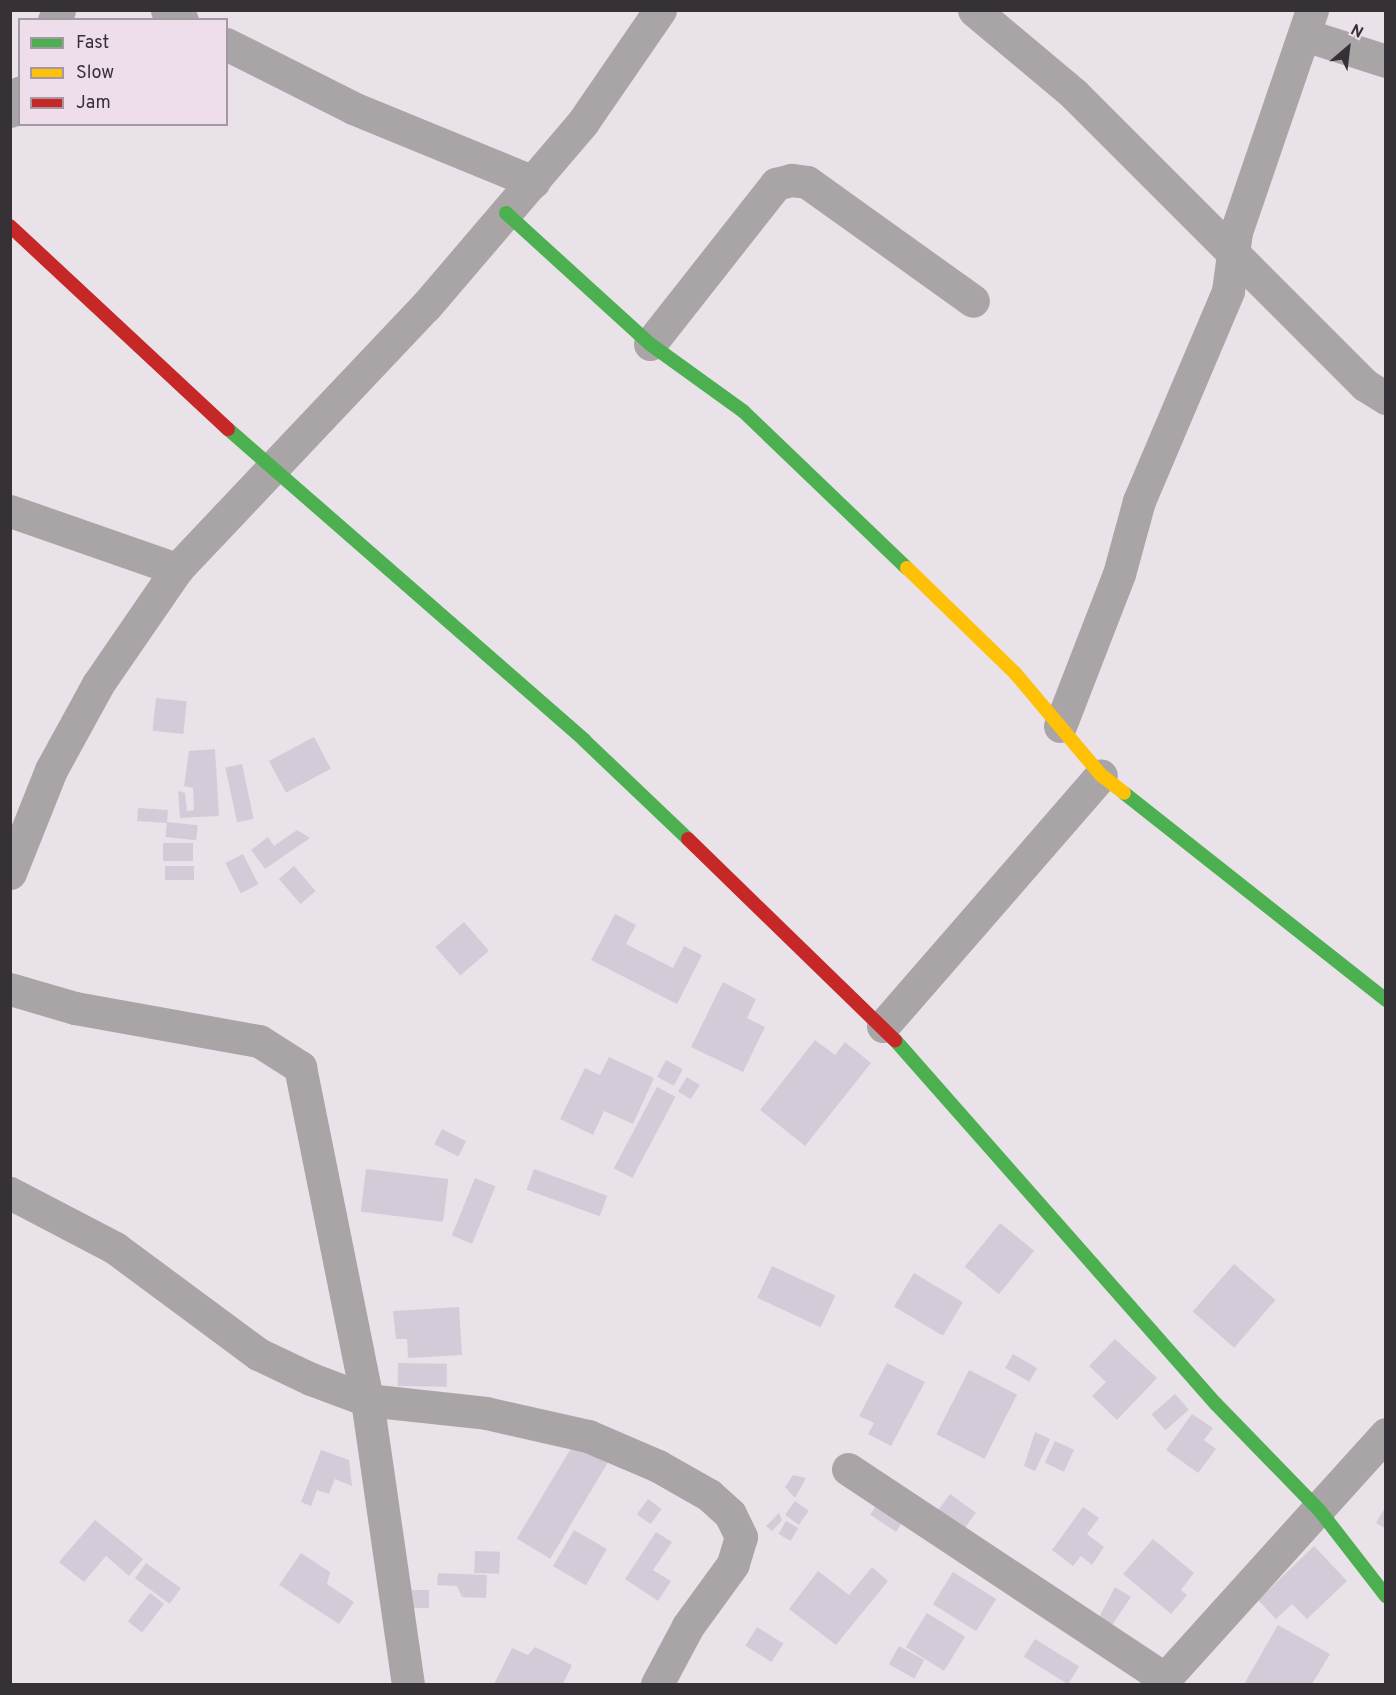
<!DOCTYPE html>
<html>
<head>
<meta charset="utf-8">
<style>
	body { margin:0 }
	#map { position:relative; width:1396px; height:1695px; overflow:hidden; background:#eae2e9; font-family:Overpass,sans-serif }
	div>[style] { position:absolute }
	.building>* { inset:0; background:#d3ccd8; transform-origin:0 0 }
	.street>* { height:33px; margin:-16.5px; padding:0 16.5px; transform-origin:16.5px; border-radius:16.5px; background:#a9a5a7 }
	.fast>* { height:14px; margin:-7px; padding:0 7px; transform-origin:7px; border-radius:7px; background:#4caf50 }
	.slow>* { height:14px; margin:-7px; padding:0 7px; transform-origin:7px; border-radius:7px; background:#ffc107 }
	.jam>* { height:14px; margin:-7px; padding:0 7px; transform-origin:7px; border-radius:7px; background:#c62828 }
	span { translate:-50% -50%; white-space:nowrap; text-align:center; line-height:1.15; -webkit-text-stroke:4.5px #eedeec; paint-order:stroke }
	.frame { position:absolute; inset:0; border:12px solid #363136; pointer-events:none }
	.legend { position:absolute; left:18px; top:18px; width:210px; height:108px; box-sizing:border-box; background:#eedeec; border:2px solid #a499a3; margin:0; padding:8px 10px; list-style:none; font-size:18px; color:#363136 }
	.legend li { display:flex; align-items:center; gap:12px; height:30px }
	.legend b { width:30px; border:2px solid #a499a3 }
	.north { position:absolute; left:1318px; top:18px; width:60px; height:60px; -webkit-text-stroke:4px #eedeec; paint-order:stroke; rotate:28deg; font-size:16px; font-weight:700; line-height:24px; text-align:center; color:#363136 }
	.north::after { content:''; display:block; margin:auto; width:21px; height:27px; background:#363136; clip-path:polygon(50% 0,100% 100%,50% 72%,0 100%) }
</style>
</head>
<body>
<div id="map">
	<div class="building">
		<i style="left:156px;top:698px;width:31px;height:33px;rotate:6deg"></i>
		<i style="left:314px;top:737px;width:36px;height:51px;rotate:62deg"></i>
		<i style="clip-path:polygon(215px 749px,219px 816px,180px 818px,178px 791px,185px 793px,187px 811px,194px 810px,193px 788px,184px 786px,189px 751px)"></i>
		<i style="left:242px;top:764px;width:56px;height:17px;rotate:78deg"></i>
		<i style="left:138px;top:808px;width:30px;height:13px;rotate:4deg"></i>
		<i style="left:167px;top:822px;width:31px;height:15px;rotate:6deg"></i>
		<i style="clip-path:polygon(297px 830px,310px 838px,265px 869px,251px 850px,268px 837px,274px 846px)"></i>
		<i style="left:163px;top:843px;width:30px;height:18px"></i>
		<i style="left:243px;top:854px;width:34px;height:20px;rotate:63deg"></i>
		<i style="left:165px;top:866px;width:29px;height:14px"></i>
		<i style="left:294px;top:866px;width:33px;height:20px;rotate:49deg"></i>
		<i style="clip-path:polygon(615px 914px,636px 925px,626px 944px,673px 968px,684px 946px,702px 955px,677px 1004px,591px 960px)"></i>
		<i style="left:464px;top:922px;width:38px;height:38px;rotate:49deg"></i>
		<i style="clip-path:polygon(723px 982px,756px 999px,747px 1018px,765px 1027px,743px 1072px,691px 1047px)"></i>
		<i style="clip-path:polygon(815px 1040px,835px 1055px,845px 1042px,871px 1063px,805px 1146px,760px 1110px)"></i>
		<i style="clip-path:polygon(609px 1057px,654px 1078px,633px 1124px,604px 1111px,593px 1135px,560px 1119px,585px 1068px,600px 1075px)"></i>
		<i style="left:666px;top:1060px;width:19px;height:19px;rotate:28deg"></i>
		<i style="left:687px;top:1077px;width:15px;height:17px;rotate:32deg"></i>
		<i style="left:657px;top:1087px;width:21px;height:92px;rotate:28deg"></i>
		<i style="left:442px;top:1129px;width:27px;height:17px;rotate:27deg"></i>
		<i style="left:366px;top:1169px;width:83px;height:43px;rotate:7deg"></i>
		<i style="left:534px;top:1169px;width:78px;height:22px;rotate:20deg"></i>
		<i style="left:475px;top:1178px;width:22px;height:62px;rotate:22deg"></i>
		<i style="left:1000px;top:1223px;width:44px;height:56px;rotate:39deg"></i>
		<i style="left:1234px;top:1264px;width:55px;height:63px;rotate:41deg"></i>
		<i style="left:772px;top:1266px;width:70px;height:35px;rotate:25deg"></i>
		<i style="left:914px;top:1273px;width:57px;height:39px;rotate:31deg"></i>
		<i style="clip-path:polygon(459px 1307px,462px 1355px,408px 1358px,407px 1339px,396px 1339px,393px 1311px)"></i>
		<i style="clip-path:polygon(1115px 1339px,1157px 1378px,1117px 1420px,1092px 1396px,1106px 1382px,1089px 1366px)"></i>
		<i style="left:1013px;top:1354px;width:28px;height:16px;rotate:30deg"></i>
		<i style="left:398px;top:1363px;width:49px;height:23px;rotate:1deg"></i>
		<i style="clip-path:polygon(887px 1363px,925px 1382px,891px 1446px,868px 1434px,874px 1423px,859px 1416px)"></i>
		<i style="left:969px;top:1370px;width:54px;height:72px;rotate:27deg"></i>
		<i style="left:1175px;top:1394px;width:21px;height:31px;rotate:49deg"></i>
		<i style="clip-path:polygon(1192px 1414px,1213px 1428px,1204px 1440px,1216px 1449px,1198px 1473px,1166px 1450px)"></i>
		<i style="clip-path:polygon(1035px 1432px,1050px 1439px,1035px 1471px,1024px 1466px)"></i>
		<i style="left:576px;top:1440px;width:39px;height:115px;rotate:31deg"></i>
		<i style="left:1055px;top:1441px;width:21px;height:24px;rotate:25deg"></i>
		<i style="clip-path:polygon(321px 1450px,349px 1460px,352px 1486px,335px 1479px,329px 1494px,317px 1490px,311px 1506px,301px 1502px)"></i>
		<i style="clip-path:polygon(793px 1475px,806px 1478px,795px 1498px,785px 1487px)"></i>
		<i style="left:950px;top:1494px;width:32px;height:21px;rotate:36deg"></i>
		<i style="left:881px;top:1498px;width:31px;height:20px;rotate:33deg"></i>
		<i style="left:648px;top:1499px;width:17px;height:19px;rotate:36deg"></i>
		<i style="left:795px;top:1501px;width:17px;height:17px;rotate:36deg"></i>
		<i style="clip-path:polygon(1386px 1506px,1386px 1529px,1376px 1523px)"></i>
		<i style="clip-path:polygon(1083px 1507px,1099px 1518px,1087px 1534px,1104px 1547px,1092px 1565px,1081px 1556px,1073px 1566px,1052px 1550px)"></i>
		<i style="clip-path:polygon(779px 1513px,782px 1520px,772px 1531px,766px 1526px)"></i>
		<i style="clip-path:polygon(95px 1520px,143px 1559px,129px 1576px,106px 1556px,84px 1582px,59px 1562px)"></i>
		<i style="left:786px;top:1521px;width:14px;height:15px;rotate:30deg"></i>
		<i style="left:574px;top:1530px;width:38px;height:42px;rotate:30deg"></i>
		<i style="clip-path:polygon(656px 1532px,672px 1542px,653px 1570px,671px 1581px,658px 1601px,625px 1579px)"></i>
		<i style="clip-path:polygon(1153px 1539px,1194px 1573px,1181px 1590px,1187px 1595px,1171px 1614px,1123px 1574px)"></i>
		<i style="clip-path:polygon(1314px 1546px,1347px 1581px,1307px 1619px,1292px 1604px,1276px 1619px,1258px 1600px)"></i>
		<i style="left:475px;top:1551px;width:25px;height:22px;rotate:2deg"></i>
		<i style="clip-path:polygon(301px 1553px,330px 1572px,327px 1584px,354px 1602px,339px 1624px,279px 1585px)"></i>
		<i style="left:146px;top:1563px;width:43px;height:19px;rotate:36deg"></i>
		<i style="clip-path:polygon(872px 1567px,888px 1581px,836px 1645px,789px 1609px,818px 1571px,849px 1595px)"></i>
		<i style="left:953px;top:1572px;width:51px;height:38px;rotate:32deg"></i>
		<i style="clip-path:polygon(438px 1573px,487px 1575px,486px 1598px,462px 1597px,457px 1586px,437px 1585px)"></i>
		<i style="clip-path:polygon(1115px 1587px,1131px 1597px,1110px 1628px,1098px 1619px)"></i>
		<i style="left:411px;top:1590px;width:18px;height:18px"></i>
		<i style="left:150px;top:1593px;width:18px;height:36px;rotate:38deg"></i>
		<i style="left:927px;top:1613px;width:45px;height:40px;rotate:32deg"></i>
		<i style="clip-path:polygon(1278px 1625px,1330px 1654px,1312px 1684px,1244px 1684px)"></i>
		<i style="left:757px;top:1627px;width:31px;height:22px;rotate:32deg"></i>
		<i style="left:1035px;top:1639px;width:52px;height:21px;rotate:32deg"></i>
		<i style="left:899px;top:1646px;width:29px;height:21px;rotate:29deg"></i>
		<i style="clip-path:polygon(535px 1647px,572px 1665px,563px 1684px,494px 1684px,512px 1648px,528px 1655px)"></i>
	</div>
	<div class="street">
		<i style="left:167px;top:10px;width:18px;rotate:34deg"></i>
		<i style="left:974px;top:10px;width:131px;rotate:40deg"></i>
		<i style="left:1074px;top:94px;width:412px;rotate:45deg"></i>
		<i style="left:1365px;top:385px;width:25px;rotate:32deg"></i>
		<i style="left:54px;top:20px;width:11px;rotate:-63deg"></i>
		<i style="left:1305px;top:35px;width:85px;rotate:17.8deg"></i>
		<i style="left:226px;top:44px;width:142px;rotate:26.7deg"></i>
		<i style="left:353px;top:108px;width:195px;rotate:22.3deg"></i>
		<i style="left:10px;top:111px;width:21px;rotate:-62deg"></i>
		<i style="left:650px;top:344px;width:204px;rotate:-51.8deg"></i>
		<i style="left:776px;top:184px;width:16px;rotate:-15deg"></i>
		<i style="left:791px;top:180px;width:16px;rotate:7deg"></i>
		<i style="left:807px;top:182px;width:204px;rotate:35.6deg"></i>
		<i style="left:10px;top:511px;width:177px;rotate:19.2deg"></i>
		<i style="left:1060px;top:726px;width:163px;rotate:-68.8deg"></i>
		<i style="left:1119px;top:574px;width:76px;rotate:-74.7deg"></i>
		<i style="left:1139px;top:501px;width:228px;rotate:-67deg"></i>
		<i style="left:1228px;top:291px;width:60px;rotate:-82.3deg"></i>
		<i style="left:1236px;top:232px;width:235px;rotate:-71.1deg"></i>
		<i style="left:10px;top:873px;width:111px;rotate:-68.3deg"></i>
		<i style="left:51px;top:770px;width:98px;rotate:-61.3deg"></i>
		<i style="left:98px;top:684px;width:140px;rotate:-55.5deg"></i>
		<i style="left:177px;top:569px;width:362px;rotate:-46.6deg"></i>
		<i style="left:426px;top:306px;width:242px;rotate:-49.5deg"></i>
		<i style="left:583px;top:122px;width:136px;rotate:-55.5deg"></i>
		<i style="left:10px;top:989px;width:68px;rotate:16.3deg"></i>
		<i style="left:75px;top:1008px;width:187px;rotate:10.2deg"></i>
		<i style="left:259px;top:1041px;width:49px;rotate:32.4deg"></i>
		<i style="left:300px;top:1067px;width:340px;rotate:78.6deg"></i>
		<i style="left:367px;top:1400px;width:287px;rotate:81.8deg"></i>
		<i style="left:883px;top:1026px;width:332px;rotate:-49deg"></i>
		<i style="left:10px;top:1193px;width:119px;rotate:27.6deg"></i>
		<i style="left:115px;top:1248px;width:178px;rotate:36.5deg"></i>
		<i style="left:258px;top:1354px;width:59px;rotate:25.3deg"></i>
		<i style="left:311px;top:1379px;width:60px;rotate:20.6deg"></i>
		<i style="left:367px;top:1400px;width:120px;rotate:6.2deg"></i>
		<i style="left:486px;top:1413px;width:105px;rotate:12.7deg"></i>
		<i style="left:588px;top:1436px;width:76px;rotate:23.2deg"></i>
		<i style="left:658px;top:1466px;width:59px;rotate:29.6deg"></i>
		<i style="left:709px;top:1495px;width:28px;rotate:42deg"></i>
		<i style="left:730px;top:1514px;width:25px;rotate:64deg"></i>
		<i style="left:741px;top:1537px;width:28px;rotate:107deg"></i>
		<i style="left:733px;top:1564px;width:77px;rotate:126deg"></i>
		<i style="left:688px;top:1626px;width:66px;rotate:118.1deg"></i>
		<i style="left:848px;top:1469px;width:380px;rotate:33.5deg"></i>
		<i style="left:1160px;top:1684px;width:337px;rotate:-47.9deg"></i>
	</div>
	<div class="fast">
		<i style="left:506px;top:213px;width:195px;rotate:42.3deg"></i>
		<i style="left:650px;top:344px;width:115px;rotate:35.8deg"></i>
		<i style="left:743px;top:411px;width:227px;rotate:43.8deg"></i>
		<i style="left:228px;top:429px;width:473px;rotate:41.1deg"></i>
		<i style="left:584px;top:740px;width:144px;rotate:43.6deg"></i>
		<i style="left:1124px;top:793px;width:334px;rotate:38.3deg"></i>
		<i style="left:895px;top:1040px;width:485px;rotate:48.6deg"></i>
		<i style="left:1216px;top:1404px;width:149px;rotate:45.8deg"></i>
		<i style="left:1320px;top:1511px;width:108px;rotate:52.2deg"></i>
	</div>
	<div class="slow">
		<i style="left:907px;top:568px;width:151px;rotate:44.2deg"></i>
		<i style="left:1015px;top:673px;width:133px;rotate:49.9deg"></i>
		<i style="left:1101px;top:775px;width:29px;rotate:38deg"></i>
	</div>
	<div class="jam">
		<i style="left:10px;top:226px;width:298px;rotate:43deg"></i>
		<i style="left:688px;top:839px;width:289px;rotate:44.2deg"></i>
	</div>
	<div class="frame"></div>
	<ul class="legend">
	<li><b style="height:8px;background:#4caf50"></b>Fast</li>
	<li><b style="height:8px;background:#ffc107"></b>Slow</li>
	<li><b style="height:8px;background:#c62828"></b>Jam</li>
	</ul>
	<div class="north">N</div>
</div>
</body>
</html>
